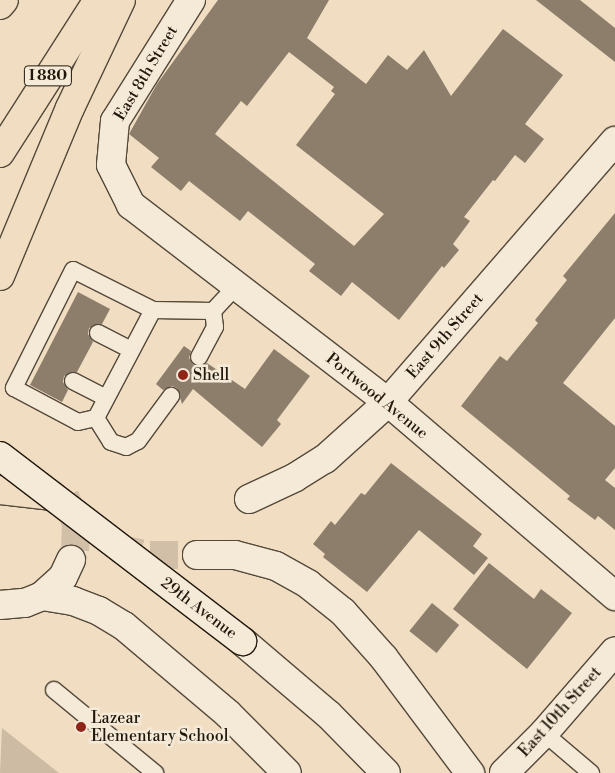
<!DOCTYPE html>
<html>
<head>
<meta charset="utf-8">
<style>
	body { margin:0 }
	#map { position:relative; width:615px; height:773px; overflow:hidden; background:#f0ddc2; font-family:"Libre Bodoni",serif }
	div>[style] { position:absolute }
	.green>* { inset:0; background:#cdbca3 }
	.building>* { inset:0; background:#8c7e6b; transform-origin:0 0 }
	.secondary-tunnel>* { height:28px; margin-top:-14px; transform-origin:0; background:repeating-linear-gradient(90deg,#d1bfa7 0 28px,transparent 0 42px) }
	.roads { filter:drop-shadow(1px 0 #54493a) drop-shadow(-1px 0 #54493a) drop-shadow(0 1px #54493a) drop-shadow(0 -1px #54493a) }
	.lane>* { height:16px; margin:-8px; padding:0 8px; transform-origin:8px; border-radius:8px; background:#f5e9d7 }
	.street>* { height:28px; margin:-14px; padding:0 14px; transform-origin:14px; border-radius:14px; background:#f5e9d7 }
	.secondary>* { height:28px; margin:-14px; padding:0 14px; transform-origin:14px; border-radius:14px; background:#f5e9d7 }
	.highway>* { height:28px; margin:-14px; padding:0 14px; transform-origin:14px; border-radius:14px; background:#f0ddc2 }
	.bridges { filter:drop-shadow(1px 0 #20180c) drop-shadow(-1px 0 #20180c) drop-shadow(0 1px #20180c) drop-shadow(0 -1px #20180c) }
	.secondary-bridge>* { height:28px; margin:-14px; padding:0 14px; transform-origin:14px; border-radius:14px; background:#f5e9d7 }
	.dots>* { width:14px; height:14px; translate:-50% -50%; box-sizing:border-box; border:2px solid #f5e9d7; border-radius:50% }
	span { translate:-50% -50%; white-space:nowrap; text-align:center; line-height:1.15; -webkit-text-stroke:5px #f5e9d7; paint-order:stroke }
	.shield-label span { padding:1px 4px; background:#f5e9d7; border:1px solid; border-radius:4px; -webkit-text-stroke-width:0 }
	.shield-label { font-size:15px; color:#20180c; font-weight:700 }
	.street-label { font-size:16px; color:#20180c }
	.poi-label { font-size:16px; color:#20180c }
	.left { translate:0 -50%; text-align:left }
</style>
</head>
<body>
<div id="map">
	<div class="green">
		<i style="clip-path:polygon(2px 728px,59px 773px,0 773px)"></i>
	</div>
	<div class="building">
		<i style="clip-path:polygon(evenodd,218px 0,329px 0,307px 38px,366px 84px,388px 55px,407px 70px,424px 50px,451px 96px,503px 29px,563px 75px,525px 124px,544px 139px,525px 163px,515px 155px,495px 181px,493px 180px,464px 217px,470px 221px,453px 244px,459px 250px,444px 268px,442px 266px,399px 320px,352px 282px,341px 296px,309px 271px,315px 264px,248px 211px,240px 221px,189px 181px,181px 191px,151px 167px,159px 158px,129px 134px,157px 84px,218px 0,289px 52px,334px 87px,331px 91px,335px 94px,296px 145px,384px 214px,354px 246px,215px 134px,241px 101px,247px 106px,289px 52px)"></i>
		<i style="clip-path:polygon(536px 0,580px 0,615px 28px,615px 62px)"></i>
		<i style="clip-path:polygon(615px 213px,615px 318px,563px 383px,615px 426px,615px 468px,605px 480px,615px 488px,615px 530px,598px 516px,595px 520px,567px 499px,570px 496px,461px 406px,500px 356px,507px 361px,538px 323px,535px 320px,567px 280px,563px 276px)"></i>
		<i style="clip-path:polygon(78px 292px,110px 309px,102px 324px,89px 328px,88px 334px,93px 342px,77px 372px,64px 376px,63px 382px,68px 390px,62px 402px,30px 385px)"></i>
		<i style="clip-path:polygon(184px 346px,191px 351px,189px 358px,194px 366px,200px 367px,207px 363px,245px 389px,274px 349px,310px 376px,277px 420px,281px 424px,262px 447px,193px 389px,182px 404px,177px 388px,172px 386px,163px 390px,156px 384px)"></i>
		<i style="clip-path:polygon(391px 463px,482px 534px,473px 546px,488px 558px,474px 575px,419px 530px,367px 592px,323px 557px,325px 554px,313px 544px,331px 521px,335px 525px,361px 493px,365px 495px)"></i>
		<i style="clip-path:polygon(489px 563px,534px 599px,541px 589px,572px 613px,527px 669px,453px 609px)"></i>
		<i style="left:432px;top:603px;width:35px;height:36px;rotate:39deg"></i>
	</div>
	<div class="secondary-tunnel">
		<i style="left:65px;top:496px;width:29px;rotate:68deg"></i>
		<i style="left:76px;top:523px;width:28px;rotate:92deg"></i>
		<i style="left:75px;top:551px;width:10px;rotate:114deg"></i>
		<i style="left:114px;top:548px;width:37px;rotate:11deg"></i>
		<i style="left:150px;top:555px;width:47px"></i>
	</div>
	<div class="roads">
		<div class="lane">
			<i style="left:153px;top:310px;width:89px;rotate:-153.4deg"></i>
			<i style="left:73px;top:270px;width:132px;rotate:116.6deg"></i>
			<i style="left:14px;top:388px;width:72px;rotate:28deg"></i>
			<i style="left:78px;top:422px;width:18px;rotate:-13deg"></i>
			<i style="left:96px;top:418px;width:122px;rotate:-62.2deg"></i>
			<i style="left:153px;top:310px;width:60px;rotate:1deg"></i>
			<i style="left:213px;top:311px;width:34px;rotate:-47deg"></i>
			<i style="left:98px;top:333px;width:37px;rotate:27deg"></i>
			<i style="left:199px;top:357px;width:34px;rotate:-62deg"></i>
			<i style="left:215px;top:327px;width:16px;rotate:-97deg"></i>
			<i style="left:73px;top:381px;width:37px;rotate:27deg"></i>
			<i style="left:96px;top:418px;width:28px;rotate:58deg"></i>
			<i style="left:111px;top:442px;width:16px;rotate:18deg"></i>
			<i style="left:126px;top:447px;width:13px;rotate:-27deg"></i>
			<i style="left:138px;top:441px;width:56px;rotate:-53.7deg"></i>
			<i style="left:54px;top:690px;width:131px;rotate:39.4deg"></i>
			<i style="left:544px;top:733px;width:62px;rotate:40.4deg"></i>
		</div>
		<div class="street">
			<i style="left:191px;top:0;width:143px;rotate:122.1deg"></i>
			<i style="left:115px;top:121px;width:44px;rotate:95.2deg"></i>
			<i style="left:111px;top:165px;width:45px;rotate:63.4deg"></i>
			<i style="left:131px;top:205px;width:324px;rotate:37.5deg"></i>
			<i style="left:388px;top:402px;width:299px;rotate:40.5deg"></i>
			<i style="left:249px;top:499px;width:50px;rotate:-25deg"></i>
			<i style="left:294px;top:478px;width:36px;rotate:-32deg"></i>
			<i style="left:325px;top:459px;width:85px;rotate:-42.1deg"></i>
			<i style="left:388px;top:402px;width:346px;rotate:-49deg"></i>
			<i style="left:504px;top:773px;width:57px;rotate:-45deg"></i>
			<i style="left:544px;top:733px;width:108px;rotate:-49.1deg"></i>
		</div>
		<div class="secondary">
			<i style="left:197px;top:555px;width:38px"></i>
			<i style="left:235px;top:555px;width:42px;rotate:15deg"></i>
			<i style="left:276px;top:566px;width:37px;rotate:29deg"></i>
			<i style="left:308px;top:584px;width:45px;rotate:38.7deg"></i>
			<i style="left:343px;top:612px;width:62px;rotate:48.3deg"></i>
			<i style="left:384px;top:658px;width:144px;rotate:53.2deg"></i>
			<i style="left:42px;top:596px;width:31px;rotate:9deg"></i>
			<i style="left:73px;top:601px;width:28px;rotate:21deg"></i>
			<i style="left:99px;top:611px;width:29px;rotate:31deg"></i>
			<i style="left:124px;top:626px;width:136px;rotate:40.2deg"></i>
			<i style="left:228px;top:714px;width:83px;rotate:45deg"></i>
			<i style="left:0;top:605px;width:25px;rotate:-5deg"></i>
			<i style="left:25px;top:603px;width:18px;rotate:-22deg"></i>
			<i style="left:42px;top:596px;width:28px;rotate:-42deg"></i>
			<i style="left:63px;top:577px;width:19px;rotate:-65deg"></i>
			<i style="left:242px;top:641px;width:114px;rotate:40.4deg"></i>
			<i style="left:329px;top:715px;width:81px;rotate:45.5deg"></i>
		</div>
		<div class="highway">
			<i style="left:0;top:5px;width:6px;rotate:-51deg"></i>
			<i style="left:0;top:153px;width:182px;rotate:-57.4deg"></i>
			<i style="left:0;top:276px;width:182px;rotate:-67.4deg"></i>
			<i style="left:70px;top:108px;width:119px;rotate:-64.7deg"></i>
			<i style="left:0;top:490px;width:52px;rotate:6.6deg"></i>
		</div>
	</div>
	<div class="bridges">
		<div class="secondary-bridge">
			<i style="left:0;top:456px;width:305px;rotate:37.4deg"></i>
		</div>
	</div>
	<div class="dots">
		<i style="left:183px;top:375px;background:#8f2418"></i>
		<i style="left:81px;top:727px;background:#8f2418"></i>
	</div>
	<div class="shield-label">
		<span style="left:48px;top:76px">I 880</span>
	</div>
	<div class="street-label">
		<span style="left:146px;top:73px;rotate:-59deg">East 8th Street</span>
		<span style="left:445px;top:336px;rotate:-49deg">East 9th Street</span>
		<span style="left:377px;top:396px;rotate:39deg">Portwood Avenue</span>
		<span style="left:199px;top:608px;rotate:37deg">29th Avenue</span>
		<span style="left:560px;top:712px;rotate:-48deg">East 10th Street</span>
	</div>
	<div class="poi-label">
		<span class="left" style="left:193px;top:375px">Shell</span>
		<span class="left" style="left:91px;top:727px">Lazear<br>Elementary School</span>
	</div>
</div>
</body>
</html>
